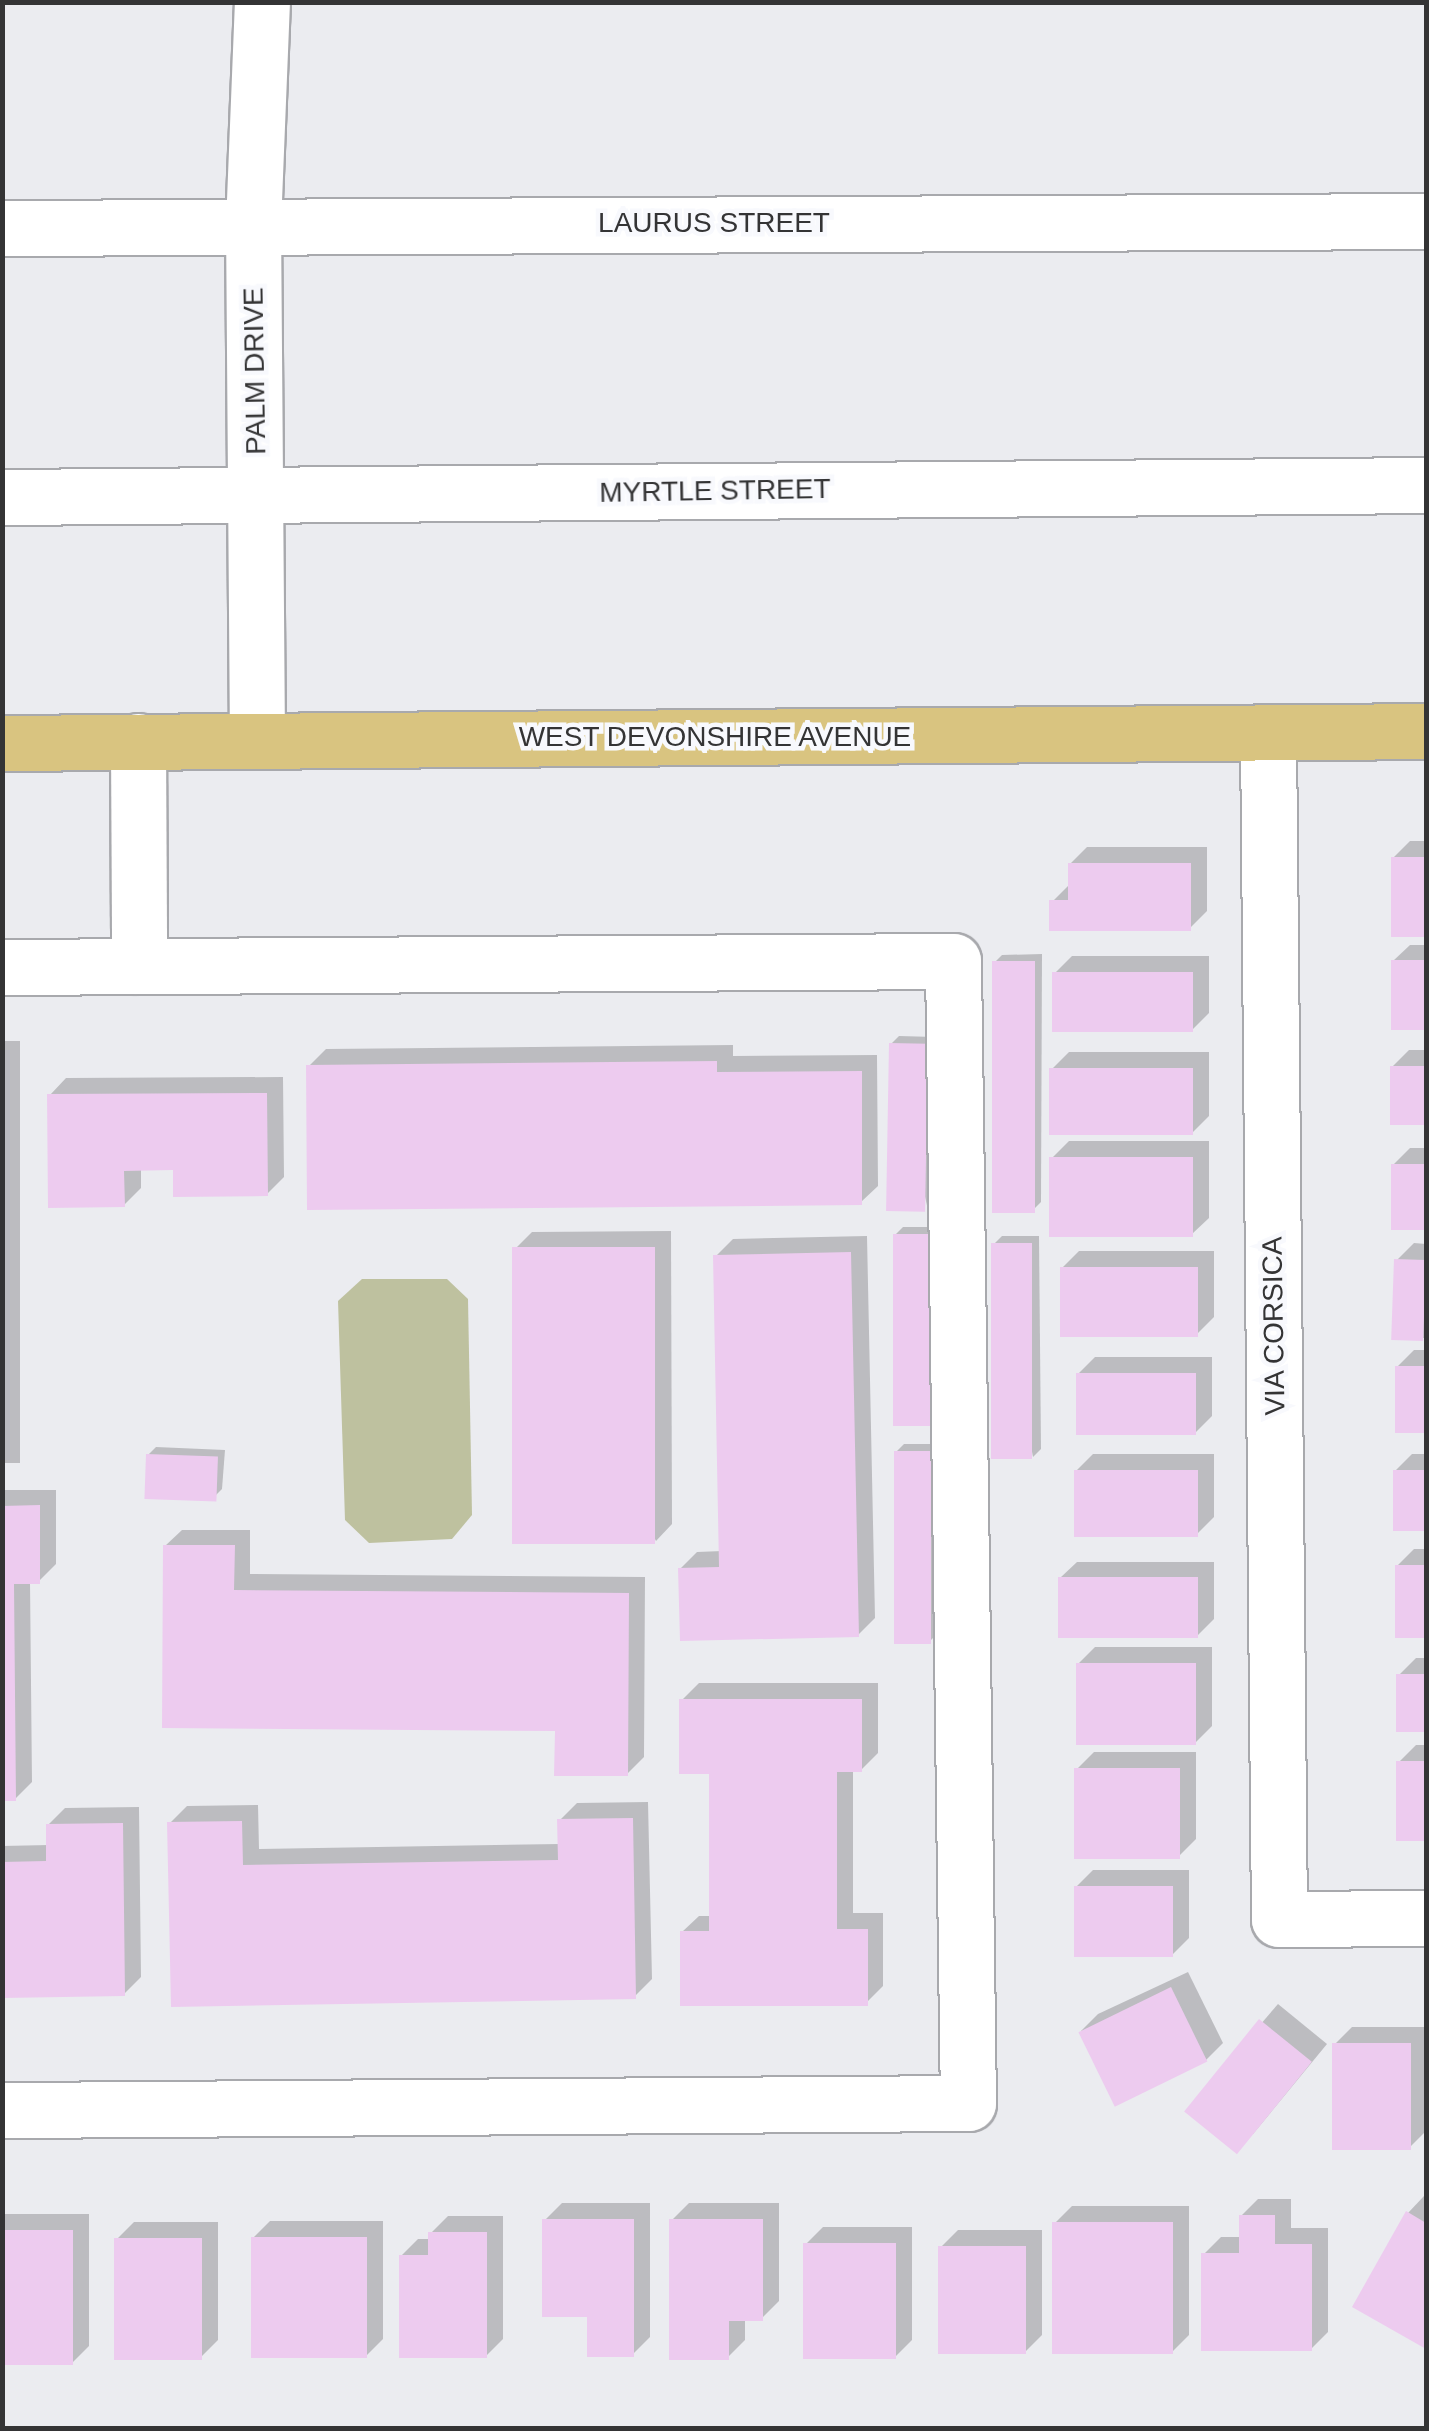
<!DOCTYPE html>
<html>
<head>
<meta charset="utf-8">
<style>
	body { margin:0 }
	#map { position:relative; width:1429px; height:2431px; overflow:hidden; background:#ebecf0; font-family:Arial,sans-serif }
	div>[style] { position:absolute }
	.green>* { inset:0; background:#bec19f }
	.shadow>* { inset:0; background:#0003; transform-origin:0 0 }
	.building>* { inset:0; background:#edcbef; transform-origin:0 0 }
	.roads { filter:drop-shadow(2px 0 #a8a9ad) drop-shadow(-2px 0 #a8a9ad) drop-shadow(0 2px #a8a9ad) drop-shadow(0 -2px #a8a9ad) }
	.minor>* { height:55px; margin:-27.5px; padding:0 27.5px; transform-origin:27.5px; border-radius:27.5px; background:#fff }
	.major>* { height:55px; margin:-27.5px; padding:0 27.5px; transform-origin:27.5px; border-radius:27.5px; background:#d9c480 }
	span { translate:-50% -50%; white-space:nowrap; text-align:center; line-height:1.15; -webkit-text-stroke:9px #f8f9fd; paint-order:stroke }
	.street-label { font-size:28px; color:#343435 }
	.frame { position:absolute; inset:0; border:5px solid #343435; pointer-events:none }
</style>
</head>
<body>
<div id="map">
	<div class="green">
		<i style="clip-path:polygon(362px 1279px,447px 1279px,468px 1299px,472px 1515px,452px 1539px,369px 1543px,345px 1520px,338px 1301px)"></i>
	</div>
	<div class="shadow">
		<i style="clip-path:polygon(1410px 841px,1426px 841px,1426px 935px,1393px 935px,1393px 858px)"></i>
		<i style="clip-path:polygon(1087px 847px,1207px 847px,1207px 911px,1190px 928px,1052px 902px,1069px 885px,1070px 864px)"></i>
		<i style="clip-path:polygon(1410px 945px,1426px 945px,1426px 1027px,1393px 1027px,1393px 961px)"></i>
		<i style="clip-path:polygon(1042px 954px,1041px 1202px,1033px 1210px,994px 963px,1002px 955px)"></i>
		<i style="clip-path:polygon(1072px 956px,1209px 956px,1209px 1013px,1192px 1030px,1055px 973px)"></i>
		<i style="clip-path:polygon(899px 1036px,935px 1037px,928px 1210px,891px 1044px)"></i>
		<i style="left:2px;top:1041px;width:18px;height:422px"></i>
		<i style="clip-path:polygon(733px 1045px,733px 1056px,877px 1055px,878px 1186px,861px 1202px,309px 1066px,326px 1049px)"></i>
		<i style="clip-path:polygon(1409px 1050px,1426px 1050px,1426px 1123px,1392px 1123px,1392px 1067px)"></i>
		<i style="clip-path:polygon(1069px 1052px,1209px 1052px,1209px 1116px,1192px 1133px,1052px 1069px)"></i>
		<i style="clip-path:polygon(283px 1077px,284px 1177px,267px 1194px,176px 1167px,141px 1168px,141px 1188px,124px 1205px,50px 1095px,66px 1078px)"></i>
		<i style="clip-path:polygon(1069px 1141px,1209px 1141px,1209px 1218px,1192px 1234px,1052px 1158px)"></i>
		<i style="clip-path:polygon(1410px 1148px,1426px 1148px,1426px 1227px,1393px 1227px,1393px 1165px)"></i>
		<i style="clip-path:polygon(903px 1227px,937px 1227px,937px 1416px,929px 1424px,895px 1235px)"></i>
		<i style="clip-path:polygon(671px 1231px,672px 1524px,656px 1541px,515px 1249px,532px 1232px)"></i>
		<i style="clip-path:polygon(867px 1236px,875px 1618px,858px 1635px,680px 1569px,697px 1552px,722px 1551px,716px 1256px,733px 1239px)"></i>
		<i style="clip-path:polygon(1002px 1236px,1039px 1236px,1041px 1449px,1033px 1457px,994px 1244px)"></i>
		<i style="clip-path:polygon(1414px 1243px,1426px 1244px,1426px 1338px,1397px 1338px,1397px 1260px)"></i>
		<i style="clip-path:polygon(1079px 1251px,1214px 1251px,1214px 1317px,1197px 1334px,1062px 1268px)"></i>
		<i style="clip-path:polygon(1414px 1350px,1426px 1350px,1426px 1430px,1397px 1430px,1397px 1367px)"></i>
		<i style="clip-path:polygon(1095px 1357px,1212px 1357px,1212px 1416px,1195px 1433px,1078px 1374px)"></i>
		<i style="clip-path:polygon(904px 1444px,938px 1444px,938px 1633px,930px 1641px,896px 1452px)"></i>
		<i style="clip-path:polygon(156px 1447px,225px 1450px,222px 1489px,214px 1497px,148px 1455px)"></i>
		<i style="clip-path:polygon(1093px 1454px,1214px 1454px,1214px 1517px,1197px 1534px,1076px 1471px)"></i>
		<i style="clip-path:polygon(1412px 1454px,1426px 1454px,1426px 1529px,1395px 1529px,1395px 1471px)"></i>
		<i style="clip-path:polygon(2px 1490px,56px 1490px,56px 1564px,39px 1581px,30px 1581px,32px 1782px,15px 1799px,2px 1799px)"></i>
		<i style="clip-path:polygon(182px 1530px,250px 1530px,250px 1574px,645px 1577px,644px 1757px,627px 1774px,558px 1728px,164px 1726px,165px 1546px)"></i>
		<i style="clip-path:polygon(1414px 1549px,1426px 1549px,1426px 1636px,1397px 1636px,1397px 1566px)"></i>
		<i style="clip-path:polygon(1077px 1562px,1214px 1562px,1214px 1619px,1197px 1636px,1060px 1578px)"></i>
		<i style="clip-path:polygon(1095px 1647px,1212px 1647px,1212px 1726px,1195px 1743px,1078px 1664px)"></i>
		<i style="clip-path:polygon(1416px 1658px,1426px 1658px,1426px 1730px,1399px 1730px,1399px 1675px)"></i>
		<i style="clip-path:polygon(699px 1683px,878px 1683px,878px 1753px,861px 1770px,853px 1770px,853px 1913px,883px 1913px,883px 1986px,866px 2003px,682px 1932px,699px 1916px,712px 1916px,712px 1772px,682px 1700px)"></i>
		<i style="clip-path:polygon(1416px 1745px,1426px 1745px,1426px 1839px,1399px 1839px,1399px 1762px)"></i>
		<i style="clip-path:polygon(1094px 1752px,1196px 1752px,1196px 1839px,1179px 1856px,1077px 1769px)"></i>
		<i style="clip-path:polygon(648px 1802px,652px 1979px,635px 1996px,173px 2004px,170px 1823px,187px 1806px,258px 1805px,259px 1849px,560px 1844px,560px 1820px,577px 1803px)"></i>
		<i style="clip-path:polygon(139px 1807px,141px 1977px,124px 1994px,2px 1995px,2px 1846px,49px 1845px,48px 1825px,65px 1808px)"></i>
		<i style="clip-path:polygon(1093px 1870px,1189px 1870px,1189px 1938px,1172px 1955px,1076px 1887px)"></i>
		<i style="clip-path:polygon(1188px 1972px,1223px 2043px,1206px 2060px,1116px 2103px,1081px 2031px,1098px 2014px)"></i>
		<i style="clip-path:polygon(1278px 2004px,1327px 2044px,1253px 2134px,1187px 2110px)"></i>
		<i style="clip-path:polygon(1352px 2027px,1426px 2027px,1426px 2131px,1410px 2147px,1335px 2044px)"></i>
		<i style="clip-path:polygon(1424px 2196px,1426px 2197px,1426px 2346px,1355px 2306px,1408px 2213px)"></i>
		<i style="clip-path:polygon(1258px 2199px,1291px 2199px,1291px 2228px,1328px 2228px,1328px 2332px,1311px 2349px,1204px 2254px,1221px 2237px,1241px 2237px,1241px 2216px)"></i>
		<i style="clip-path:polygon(562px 2203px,650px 2203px,650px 2337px,633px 2354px,590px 2315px,545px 2220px)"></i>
		<i style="clip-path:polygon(689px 2203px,779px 2203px,779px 2301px,762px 2318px,745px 2318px,745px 2340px,728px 2357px,672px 2220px)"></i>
		<i style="clip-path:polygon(1072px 2206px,1189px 2206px,1189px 2335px,1172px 2352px,1055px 2223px)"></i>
		<i style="clip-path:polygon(2px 2214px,89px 2214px,89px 2346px,72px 2363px,2px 2363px)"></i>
		<i style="clip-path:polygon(448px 2216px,503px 2216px,503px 2339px,486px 2356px,401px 2256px,418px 2239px,431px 2239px,431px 2233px)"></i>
		<i style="clip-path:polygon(270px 2221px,383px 2221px,383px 2339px,366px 2356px,253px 2238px)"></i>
		<i style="clip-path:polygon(134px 2222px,218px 2222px,218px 2340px,201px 2357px,117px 2239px)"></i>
		<i style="clip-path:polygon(823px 2227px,912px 2227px,912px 2340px,895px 2357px,806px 2244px)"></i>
		<i style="clip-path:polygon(958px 2230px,1042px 2230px,1042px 2335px,1025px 2352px,941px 2247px)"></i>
	</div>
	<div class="building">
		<i style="left:1391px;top:857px;width:35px;height:80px"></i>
		<i style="clip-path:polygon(1068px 863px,1191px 863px,1191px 931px,1049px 931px,1049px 900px,1068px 900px)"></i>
		<i style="left:1391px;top:960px;width:35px;height:70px"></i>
		<i style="left:1035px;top:961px;width:252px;height:43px;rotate:90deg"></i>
		<i style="left:1052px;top:972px;width:141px;height:60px"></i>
		<i style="left:889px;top:1043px;width:39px;height:168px;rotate:1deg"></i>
		<i style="clip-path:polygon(717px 1061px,717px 1072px,862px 1071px,862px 1205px,307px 1210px,306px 1065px)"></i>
		<i style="left:1390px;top:1066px;width:36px;height:59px"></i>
		<i style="left:1049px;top:1068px;width:144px;height:67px"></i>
		<i style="clip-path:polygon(267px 1093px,268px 1196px,173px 1197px,173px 1170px,124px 1171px,125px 1207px,48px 1208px,47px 1094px)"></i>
		<i style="left:1049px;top:1157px;width:144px;height:80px"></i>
		<i style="left:1391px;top:1164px;width:35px;height:66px"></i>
		<i style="left:893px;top:1234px;width:37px;height:192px"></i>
		<i style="left:991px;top:1243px;width:41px;height:216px"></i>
		<i style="left:655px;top:1247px;width:297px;height:143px;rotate:90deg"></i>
		<i style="clip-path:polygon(851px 1252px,859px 1637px,680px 1641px,678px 1568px,719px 1567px,713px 1255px)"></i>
		<i style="left:1394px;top:1259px;width:32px;height:81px;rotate:2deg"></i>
		<i style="left:1060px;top:1267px;width:138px;height:70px"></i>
		<i style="left:1395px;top:1366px;width:31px;height:67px"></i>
		<i style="left:1076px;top:1373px;width:120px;height:62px"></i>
		<i style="left:894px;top:1451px;width:37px;height:193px"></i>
		<i style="left:146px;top:1454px;width:72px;height:45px;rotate:2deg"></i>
		<i style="left:1074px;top:1470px;width:124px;height:67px"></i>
		<i style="left:1393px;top:1470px;width:33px;height:61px"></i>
		<i style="clip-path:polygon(40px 1505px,40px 1584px,14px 1584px,16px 1801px,2px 1801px,2px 1506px)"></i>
		<i style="clip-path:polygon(163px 1545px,235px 1545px,234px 1590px,629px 1593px,628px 1776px,554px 1776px,555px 1731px,162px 1728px)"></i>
		<i style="left:1395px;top:1565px;width:31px;height:73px"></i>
		<i style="left:1058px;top:1577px;width:140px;height:61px"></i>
		<i style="left:1076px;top:1663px;width:120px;height:82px"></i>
		<i style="left:1396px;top:1674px;width:30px;height:58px"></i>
		<i style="clip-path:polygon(679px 1699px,862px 1699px,862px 1772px,837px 1772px,837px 1929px,868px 1929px,868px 2006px,680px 2006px,680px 1931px,709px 1931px,709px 1774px,679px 1774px)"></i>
		<i style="left:1396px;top:1761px;width:30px;height:80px"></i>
		<i style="left:1074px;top:1768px;width:106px;height:91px"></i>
		<i style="clip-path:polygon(633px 1818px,636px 1999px,171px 2007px,167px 1822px,242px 1821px,243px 1865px,558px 1860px,557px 1819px)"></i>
		<i style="clip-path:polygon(123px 1823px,125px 1996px,2px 1998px,2px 1862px,46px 1861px,46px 1824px)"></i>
		<i style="left:1074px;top:1886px;width:99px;height:71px"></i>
		<i style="left:1171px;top:1987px;width:83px;height:103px;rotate:64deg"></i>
		<i style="left:1259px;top:2019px;width:68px;height:119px;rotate:39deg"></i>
		<i style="left:1332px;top:2043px;width:79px;height:107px"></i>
		<i style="clip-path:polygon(1406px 2211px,1426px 2223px,1426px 2349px,1352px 2307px)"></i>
		<i style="clip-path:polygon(1239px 2215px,1275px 2215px,1275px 2244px,1312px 2244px,1312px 2351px,1201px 2351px,1201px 2253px,1239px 2253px)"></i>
		<i style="clip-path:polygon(542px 2219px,634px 2219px,634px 2357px,587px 2357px,587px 2317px,542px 2317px)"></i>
		<i style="clip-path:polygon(669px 2219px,763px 2219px,763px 2321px,729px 2321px,729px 2360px,669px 2360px)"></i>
		<i style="left:1052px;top:2222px;width:121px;height:132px"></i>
		<i style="left:2px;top:2230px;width:71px;height:135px"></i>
		<i style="clip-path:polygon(428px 2232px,487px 2232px,487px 2358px,399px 2358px,399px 2255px,428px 2255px)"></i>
		<i style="left:251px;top:2237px;width:116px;height:121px"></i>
		<i style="left:114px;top:2238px;width:88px;height:122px"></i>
		<i style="left:803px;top:2243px;width:93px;height:116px"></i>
		<i style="left:938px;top:2246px;width:88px;height:108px"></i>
	</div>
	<div class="roads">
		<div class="minor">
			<i style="left:2px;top:228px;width:1424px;rotate:-0.28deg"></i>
			<i style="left:2px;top:497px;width:1424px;rotate:-0.48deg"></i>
			<i style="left:1268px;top:733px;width:1186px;rotate:89.47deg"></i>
			<i style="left:1279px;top:1919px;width:147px;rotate:-0.4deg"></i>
			<i style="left:138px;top:741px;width:225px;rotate:89.7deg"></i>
			<i style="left:257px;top:741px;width:516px;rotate:-90.44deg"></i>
			<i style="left:253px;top:225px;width:223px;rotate:-87.7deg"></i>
			<i style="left:2px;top:967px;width:951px;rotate:-0.36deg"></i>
			<i style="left:953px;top:961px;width:1142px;rotate:89.25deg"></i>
			<i style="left:968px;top:2103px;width:966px;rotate:179.58deg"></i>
		</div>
		<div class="major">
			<i style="left:2px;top:743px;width:1424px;rotate:-0.48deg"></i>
		</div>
	</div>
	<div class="street-label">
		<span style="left:714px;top:223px">LAURUS STREET</span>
		<span style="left:255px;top:371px;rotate:-91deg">PALM DRIVE</span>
		<span style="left:715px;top:491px;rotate:-1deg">MYRTLE STREET</span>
		<span style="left:715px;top:737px">WEST DEVONSHIRE AVENUE</span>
		<span style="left:1274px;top:1326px;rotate:-91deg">VIA CORSICA</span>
	</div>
	<div class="frame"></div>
</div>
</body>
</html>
